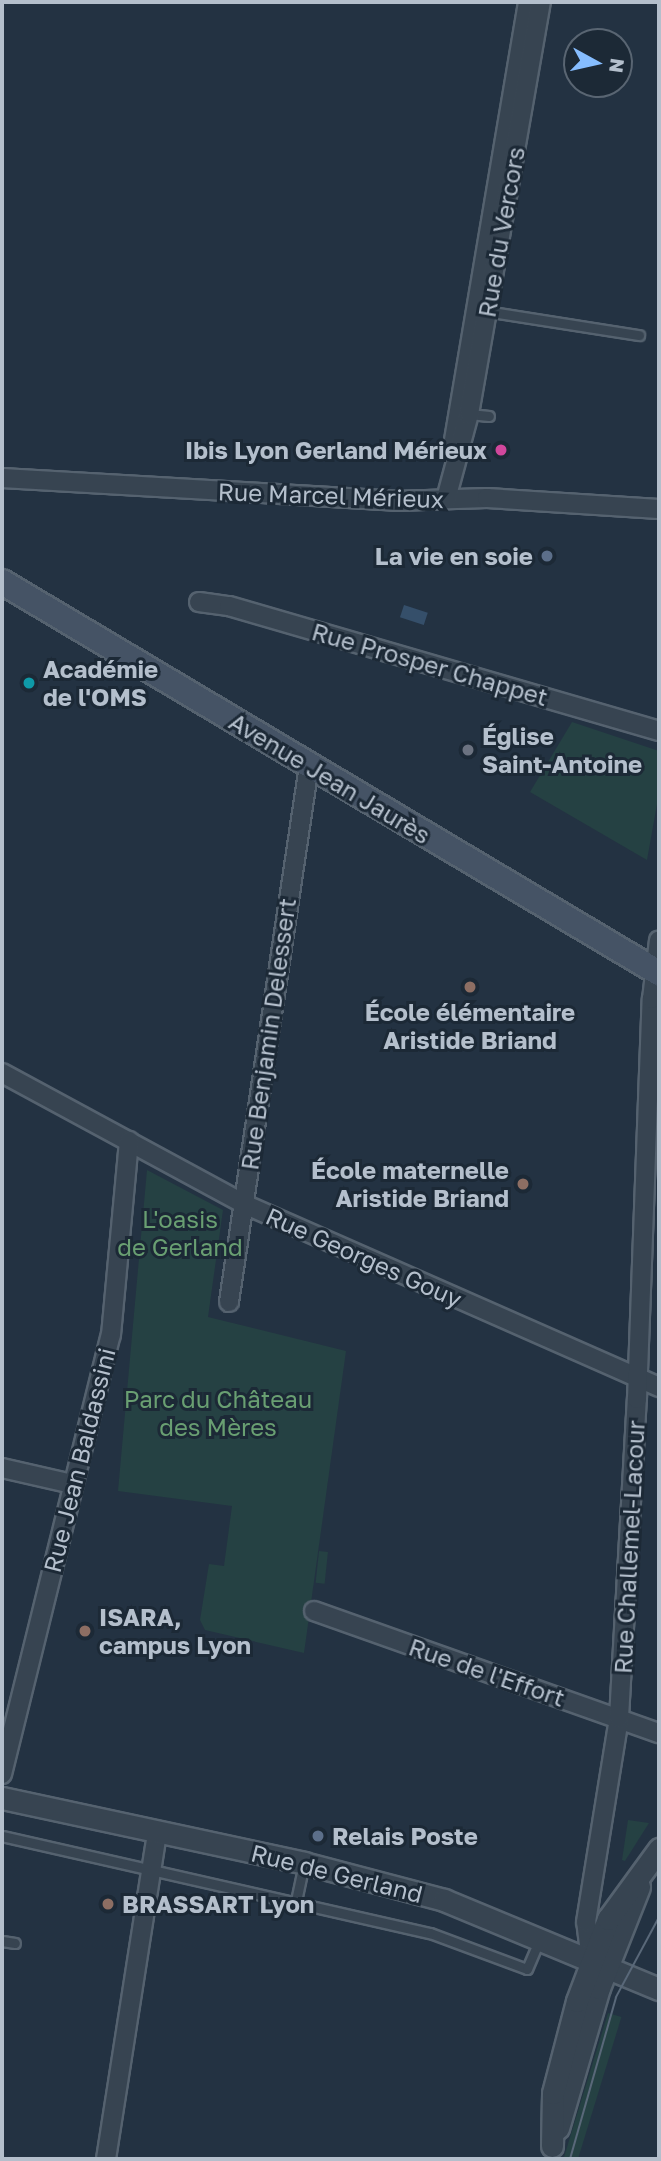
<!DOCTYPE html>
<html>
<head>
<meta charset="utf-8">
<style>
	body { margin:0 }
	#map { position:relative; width:661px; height:2161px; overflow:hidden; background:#233242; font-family:"Golos Text",sans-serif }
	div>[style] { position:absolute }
	.green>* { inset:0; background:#254143; transform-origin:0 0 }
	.water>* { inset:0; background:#354f6a; transform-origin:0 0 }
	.roads { filter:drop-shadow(2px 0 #55626f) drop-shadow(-2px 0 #55626f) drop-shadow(0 2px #55626f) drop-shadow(0 -2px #55626f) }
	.service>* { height:9px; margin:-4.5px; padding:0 4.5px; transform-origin:4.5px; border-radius:4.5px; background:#374451 }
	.minor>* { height:18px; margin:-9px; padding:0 9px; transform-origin:9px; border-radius:9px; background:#374451 }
	.tertiary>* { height:21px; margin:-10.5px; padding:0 10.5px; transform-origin:10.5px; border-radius:10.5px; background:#374451 }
	.secondary>* { height:24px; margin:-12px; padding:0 12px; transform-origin:12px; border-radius:12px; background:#455365 }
	.tram>* { height:2px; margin:-1px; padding:0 1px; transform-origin:1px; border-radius:1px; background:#596879 }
	.dots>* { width:19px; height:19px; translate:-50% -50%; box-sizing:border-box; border:4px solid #1c2936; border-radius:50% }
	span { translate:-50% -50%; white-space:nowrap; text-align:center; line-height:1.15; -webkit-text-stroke:6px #1c2936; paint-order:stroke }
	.street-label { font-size:24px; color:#b4bfcc }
	.poi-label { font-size:24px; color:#b4bfcc; font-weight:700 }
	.right { translate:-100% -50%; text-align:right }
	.left { translate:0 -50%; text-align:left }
	.park-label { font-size:24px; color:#699f72 }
	.frame { position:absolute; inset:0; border:4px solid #b4bfcc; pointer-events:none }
	.north { position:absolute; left:563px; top:28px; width:70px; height:70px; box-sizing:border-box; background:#1c2936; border:2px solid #596572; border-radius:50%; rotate:98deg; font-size:19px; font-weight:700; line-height:28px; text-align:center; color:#b4bfcc }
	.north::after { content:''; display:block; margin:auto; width:24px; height:32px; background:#86bdff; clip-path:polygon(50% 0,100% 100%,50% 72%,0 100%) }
</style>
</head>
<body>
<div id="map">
	<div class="green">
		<i style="clip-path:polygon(572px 722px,659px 751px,659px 793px,647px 860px,530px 792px)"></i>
		<i style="clip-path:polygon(147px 1170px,223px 1210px,208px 1317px,346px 1351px,304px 1653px,205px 1630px,200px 1620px,209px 1564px,224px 1566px,232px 1506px,118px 1491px)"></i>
		<i style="left:319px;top:1551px;width:9px;height:32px;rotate:6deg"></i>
		<i style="clip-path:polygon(628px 1820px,649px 1823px,625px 1861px,622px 1860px)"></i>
		<i style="left:608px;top:2013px;width:14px;height:151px;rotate:17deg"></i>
	</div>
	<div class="water">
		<i style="left:404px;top:605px;width:25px;height:13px;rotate:18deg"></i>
	</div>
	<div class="roads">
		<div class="service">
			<i style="left:485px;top:311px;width:156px;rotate:8.9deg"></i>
			<i style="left:469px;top:414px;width:20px;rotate:6deg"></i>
			<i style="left:2px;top:1836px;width:439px;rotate:12.8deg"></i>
			<i style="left:430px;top:1933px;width:103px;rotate:20.4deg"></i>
			<i style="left:527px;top:1969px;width:30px;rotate:-67deg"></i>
			<i style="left:296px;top:1901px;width:39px;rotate:-78deg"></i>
			<i style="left:2px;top:1941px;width:13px;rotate:9deg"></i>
		</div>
		<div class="minor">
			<i style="left:454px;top:440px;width:444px;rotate:-80.4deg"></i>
			<i style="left:2px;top:478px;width:394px;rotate:3.3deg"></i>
			<i style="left:395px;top:501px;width:92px;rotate:-1.9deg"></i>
			<i style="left:487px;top:498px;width:172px;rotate:3.7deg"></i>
			<i style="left:446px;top:499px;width:88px;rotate:-74.9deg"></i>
			<i style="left:469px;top:414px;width:418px;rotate:-80.1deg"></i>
			<i style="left:199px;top:602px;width:30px;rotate:8deg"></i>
			<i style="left:229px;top:606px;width:448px;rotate:16.2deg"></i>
			<i style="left:2px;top:1073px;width:275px;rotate:28.4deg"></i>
			<i style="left:244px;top:1204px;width:454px;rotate:23.8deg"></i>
			<i style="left:229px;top:1302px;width:542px;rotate:-81.51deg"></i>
			<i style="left:2px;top:1468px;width:72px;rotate:12.9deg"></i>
			<i style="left:314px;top:1611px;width:366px;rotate:19.5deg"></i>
			<i style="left:2px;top:1774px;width:452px;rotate:-76.1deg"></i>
			<i style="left:111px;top:1335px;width:195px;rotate:-84.7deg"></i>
			<i style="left:591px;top:1961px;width:39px;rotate:-97deg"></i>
			<i style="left:586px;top:1922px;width:207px;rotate:-80.8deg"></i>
			<i style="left:619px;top:1718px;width:320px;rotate:-86.8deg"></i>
			<i style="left:637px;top:1399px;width:400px;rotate:-87.9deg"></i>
			<i style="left:652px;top:999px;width:59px;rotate:-83.2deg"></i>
			<i style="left:106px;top:2159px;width:331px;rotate:-81.1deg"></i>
		</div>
		<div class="tertiary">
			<i style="left:2px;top:1798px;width:309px;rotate:12.1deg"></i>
			<i style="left:304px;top:1863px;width:145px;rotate:14.8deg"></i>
			<i style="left:444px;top:1900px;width:233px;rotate:22.5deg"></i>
			<i style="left:558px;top:2128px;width:146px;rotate:-73.7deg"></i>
			<i style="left:599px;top:1988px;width:109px;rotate:-68.4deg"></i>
			<i style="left:552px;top:2146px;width:53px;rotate:-88.9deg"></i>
			<i style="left:553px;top:2093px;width:95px;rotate:-75.4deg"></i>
			<i style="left:577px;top:2001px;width:88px;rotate:-69.3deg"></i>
			<i style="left:608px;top:1919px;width:87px;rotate:-53.9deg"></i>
		</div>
		<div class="secondary">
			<i style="left:2px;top:582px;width:765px;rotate:30.76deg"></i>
		</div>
	</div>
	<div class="tram">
		<i style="left:570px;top:2159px;width:168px;rotate:-74.1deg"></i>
		<i style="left:616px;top:1997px;width:91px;rotate:-61.7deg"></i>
	</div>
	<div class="dots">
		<i style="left:501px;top:450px;background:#d1479c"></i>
		<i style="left:547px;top:556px;background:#5c6f8a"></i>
		<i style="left:29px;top:683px;background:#0f9aa8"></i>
		<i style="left:468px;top:750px;background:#6b7280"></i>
		<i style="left:470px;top:987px;background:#8d6e63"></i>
		<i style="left:523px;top:1184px;background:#8d6e63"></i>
		<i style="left:85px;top:1631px;background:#8d6e63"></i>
		<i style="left:318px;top:1836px;background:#5c6f8a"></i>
		<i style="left:108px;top:1904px;background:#8d6e63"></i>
	</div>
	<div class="street-label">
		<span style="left:501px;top:232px;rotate:-80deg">Rue du Vercors</span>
		<span style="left:331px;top:495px;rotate:2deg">Rue Marcel Mérieux</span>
		<span style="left:430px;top:664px;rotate:16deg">Rue Prosper Chappet</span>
		<span style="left:330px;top:778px;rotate:31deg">Avenue Jean Jaurès</span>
		<span style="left:268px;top:1034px;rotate:-82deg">Rue Benjamin Delessert</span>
		<span style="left:364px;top:1257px;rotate:24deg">Rue Georges Gouy</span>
		<span style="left:79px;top:1460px;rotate:-76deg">Rue Jean Baldassini</span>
		<span style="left:629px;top:1547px;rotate:-87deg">Rue Challemel-Lacour</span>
		<span style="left:487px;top:1672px;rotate:19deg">Rue de l'Effort</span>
		<span style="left:337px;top:1873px;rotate:14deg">Rue de Gerland</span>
	</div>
	<div class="poi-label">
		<span class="right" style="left:487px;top:450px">Ibis Lyon Gerland Mérieux</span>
		<span class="right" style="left:533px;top:556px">La vie en soie</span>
		<span class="left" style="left:43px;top:683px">Académie<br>de l'OMS</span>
		<span class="left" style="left:482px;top:750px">Église<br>Saint-Antoine</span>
		<span style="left:470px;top:1026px">École élémentaire<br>Aristide Briand</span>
		<span class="right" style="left:509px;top:1184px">École maternelle<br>Aristide Briand</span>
		<span class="left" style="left:99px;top:1631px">ISARA,<br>campus Lyon</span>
		<span class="left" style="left:332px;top:1836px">Relais Poste</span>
		<span class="left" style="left:122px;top:1904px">BRASSART Lyon</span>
	</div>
	<div class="park-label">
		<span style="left:180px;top:1233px">L'oasis<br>de Gerland</span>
		<span style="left:218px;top:1413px">Parc du Château<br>des Mères</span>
	</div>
	<div class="frame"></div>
	<div class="north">N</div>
</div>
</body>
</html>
